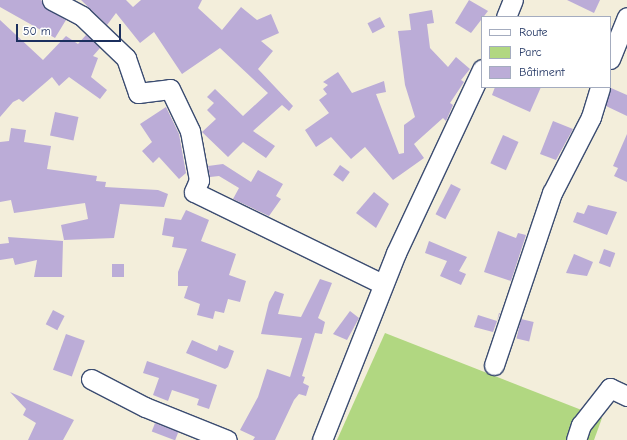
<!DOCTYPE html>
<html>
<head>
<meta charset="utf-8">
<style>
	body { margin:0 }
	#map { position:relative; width:627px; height:440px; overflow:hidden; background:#f3eedb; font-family:"Comic Neue",sans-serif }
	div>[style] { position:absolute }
	.green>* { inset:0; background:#b1d781 }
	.building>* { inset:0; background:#bbacd7; transform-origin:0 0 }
	.roads { filter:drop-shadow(1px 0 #3b4c71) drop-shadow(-1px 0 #3b4c71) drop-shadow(0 1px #3b4c71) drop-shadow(0 -1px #3b4c71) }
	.minor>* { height:19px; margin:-9.5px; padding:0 9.5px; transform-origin:9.5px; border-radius:9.5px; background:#fff }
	span { translate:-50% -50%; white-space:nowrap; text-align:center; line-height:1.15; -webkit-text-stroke:4px #fff; paint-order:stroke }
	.legend { position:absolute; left:481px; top:16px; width:130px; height:72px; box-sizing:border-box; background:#fff; border:1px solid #a4acbf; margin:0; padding:5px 7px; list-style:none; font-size:12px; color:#1b2f5e }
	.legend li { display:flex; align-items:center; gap:8px; height:20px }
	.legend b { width:20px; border:1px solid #a4acbf }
	.scale { position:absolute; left:16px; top:24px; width:105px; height:18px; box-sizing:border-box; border:2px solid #1b2f5e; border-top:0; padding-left:5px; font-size:12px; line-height:14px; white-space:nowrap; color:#1b2f5e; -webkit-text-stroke:3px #fff; paint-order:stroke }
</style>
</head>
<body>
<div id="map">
	<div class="green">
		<i style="clip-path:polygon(385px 333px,602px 418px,594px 440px,337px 440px)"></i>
	</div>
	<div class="building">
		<i style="clip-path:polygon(0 0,41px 0,47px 9px,66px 20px,55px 38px,0 7px)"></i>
		<i style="clip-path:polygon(81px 0,126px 0,133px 7px,141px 0,202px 0,198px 8px,222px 30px,241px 7px,257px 20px,271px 14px,279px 33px,261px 41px,273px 51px,258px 69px,293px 106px,289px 111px,282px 105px,253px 131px,275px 146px,266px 158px,243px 142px,228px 157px,202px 132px,216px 119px,207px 110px,214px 103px,207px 97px,215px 89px,243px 116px,268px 93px,220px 48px,182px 74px,154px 32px,140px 43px,116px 13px,107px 25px)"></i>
		<i style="clip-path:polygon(469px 0,488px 11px,471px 33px,455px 23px)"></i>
		<i style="clip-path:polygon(567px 0,600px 0,594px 13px)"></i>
		<i style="clip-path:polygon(432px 10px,434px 23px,427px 24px,430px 48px,448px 67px,456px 57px,470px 69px,461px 80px,464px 82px,450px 103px,453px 105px,446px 121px,443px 118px,414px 144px,424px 158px,393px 180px,365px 147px,351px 159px,331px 137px,316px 147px,305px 130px,329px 113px,319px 100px,327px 94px,323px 89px,328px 85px,323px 82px,338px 72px,352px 93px,384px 81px,386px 92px,376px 94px,399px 154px,404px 153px,404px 125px,415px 117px,405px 85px,398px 31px,411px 30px,409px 14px)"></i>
		<i style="left:380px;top:17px;width:11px;height:14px;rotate:63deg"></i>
		<i style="clip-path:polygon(0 20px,43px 60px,66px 36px,78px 44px,86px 35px,100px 48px,93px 56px,98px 58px,91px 77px,107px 90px,100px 99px,69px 77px,59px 86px,52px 77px,23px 102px,19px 99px,13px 102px,0 117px)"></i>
		<i style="clip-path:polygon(495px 87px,541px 87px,530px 112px,492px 95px)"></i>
		<i style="clip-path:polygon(611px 88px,627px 95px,627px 116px,606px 106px)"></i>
		<i style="clip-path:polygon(166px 107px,179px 134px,186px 173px,179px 179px,159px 157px,153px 163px,142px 151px,152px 142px,140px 124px)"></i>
		<i style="left:55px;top:112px;width:24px;height:24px;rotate:12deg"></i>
		<i style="clip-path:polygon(553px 121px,573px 129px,556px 160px,540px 154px)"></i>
		<i style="clip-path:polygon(11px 128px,26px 130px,24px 142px,51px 146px,47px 169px,97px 176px,96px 181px,106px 182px,105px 187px,158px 190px,168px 194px,164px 207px,120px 204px,114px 238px,64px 240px,61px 225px,88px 219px,85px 203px,14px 213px,11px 200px,0 202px,0 142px,9px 141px)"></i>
		<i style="clip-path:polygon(627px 134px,627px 182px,614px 176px,618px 168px,613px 166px)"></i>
		<i style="left:503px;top:135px;width:17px;height:31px;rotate:24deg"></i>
		<i style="clip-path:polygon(223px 164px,251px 182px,258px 170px,283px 184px,276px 196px,281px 199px,269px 216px,233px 199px,239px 188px,219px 176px,210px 177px,208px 166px)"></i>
		<i style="left:340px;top:165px;width:12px;height:12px;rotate:35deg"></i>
		<i style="left:451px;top:184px;width:11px;height:34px;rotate:27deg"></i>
		<i style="clip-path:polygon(374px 192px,389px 204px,376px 228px,356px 213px)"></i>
		<i style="clip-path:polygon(588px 205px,617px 212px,607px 235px,573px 222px,577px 212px,584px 214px)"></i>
		<i style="clip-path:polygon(186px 210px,209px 220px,201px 241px,236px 254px,229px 275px,246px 281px,240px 302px,228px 299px,224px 313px,215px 311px,213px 319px,197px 315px,200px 304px,184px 298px,188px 286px,178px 286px,178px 272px,187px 249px,172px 247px,174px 237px,162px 235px,165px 218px,181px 220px)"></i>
		<i style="clip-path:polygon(498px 231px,516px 238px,518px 233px,526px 235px,511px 281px,484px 272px)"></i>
		<i style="clip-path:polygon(8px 237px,63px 241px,62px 277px,34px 277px,37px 260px,15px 265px,13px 258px,0 260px,0 244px,9px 243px)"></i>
		<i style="clip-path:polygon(429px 241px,467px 257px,459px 271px,466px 274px,461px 285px,440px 276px,447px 261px,425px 253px)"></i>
		<i style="left:604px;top:249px;width:12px;height:15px;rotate:20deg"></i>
		<i style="clip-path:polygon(574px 254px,593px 262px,587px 276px,566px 273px)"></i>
		<i style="left:112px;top:264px;width:12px;height:13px"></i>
		<i style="clip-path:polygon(320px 279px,332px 283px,318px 318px,325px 322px,322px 334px,315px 333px,302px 376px,305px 377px,303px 383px,309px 386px,306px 396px,299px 394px,294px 400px,275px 440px,253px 440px,255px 437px,240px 430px,258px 397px,267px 369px,290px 377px,302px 338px,261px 334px,269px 302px,275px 291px,284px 294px,278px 314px,301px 317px)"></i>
		<i style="left:53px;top:310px;width:13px;height:16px;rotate:27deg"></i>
		<i style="clip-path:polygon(350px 311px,359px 318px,347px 340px,333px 334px)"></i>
		<i style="clip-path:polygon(499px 313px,500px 313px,493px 332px,474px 327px,478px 315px,497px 321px)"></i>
		<i style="left:521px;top:319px;width:13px;height:20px;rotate:13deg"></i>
		<i style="left:66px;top:334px;width:20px;height:38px;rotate:20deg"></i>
		<i style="clip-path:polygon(192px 340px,217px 351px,219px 345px,234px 351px,228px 367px,225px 369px,186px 353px)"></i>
		<i style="clip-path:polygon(147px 361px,217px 385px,209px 409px,197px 405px,199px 399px,172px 390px,168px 401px,153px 395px,159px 378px,143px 373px)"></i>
		<i style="clip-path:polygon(10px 392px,74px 420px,63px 440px,28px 440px,36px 423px,23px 415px,26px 409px)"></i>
		<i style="left:155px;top:423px;width:25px;height:9px;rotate:21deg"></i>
	</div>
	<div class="roads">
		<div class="minor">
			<i style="left:52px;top:0;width:34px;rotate:28deg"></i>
			<i style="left:82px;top:16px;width:61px;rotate:43.7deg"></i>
			<i style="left:126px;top:58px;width:37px;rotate:71deg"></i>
			<i style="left:138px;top:93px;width:32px;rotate:-7deg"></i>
			<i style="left:170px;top:89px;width:47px;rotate:64.5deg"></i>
			<i style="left:190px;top:131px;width:50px;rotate:79.6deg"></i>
			<i style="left:199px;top:180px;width:13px;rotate:113deg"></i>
			<i style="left:194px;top:192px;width:210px;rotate:26deg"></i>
			<i style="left:506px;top:17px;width:18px;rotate:-68deg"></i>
			<i style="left:610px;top:59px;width:45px;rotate:-68deg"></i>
			<i style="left:494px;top:365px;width:182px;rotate:-71.4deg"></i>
			<i style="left:552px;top:193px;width:85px;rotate:-62.8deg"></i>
			<i style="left:591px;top:117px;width:31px;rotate:-73deg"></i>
			<i style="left:91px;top:379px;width:61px;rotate:27.4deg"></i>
			<i style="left:145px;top:407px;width:88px;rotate:21.9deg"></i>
			<i style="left:322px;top:440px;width:201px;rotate:-68.4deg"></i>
			<i style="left:396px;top:253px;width:203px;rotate:-64.9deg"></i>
			<i style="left:576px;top:440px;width:16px;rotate:-72deg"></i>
			<i style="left:581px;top:425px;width:47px;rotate:-51.9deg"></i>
			<i style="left:610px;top:388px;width:19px;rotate:25deg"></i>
		</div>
	</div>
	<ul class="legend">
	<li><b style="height:5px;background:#fff"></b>Route</li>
	<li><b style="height:11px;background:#b1d781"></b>Parc</li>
	<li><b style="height:11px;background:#bbacd7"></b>Bâtiment</li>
	</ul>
	<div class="scale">50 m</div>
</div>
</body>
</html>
